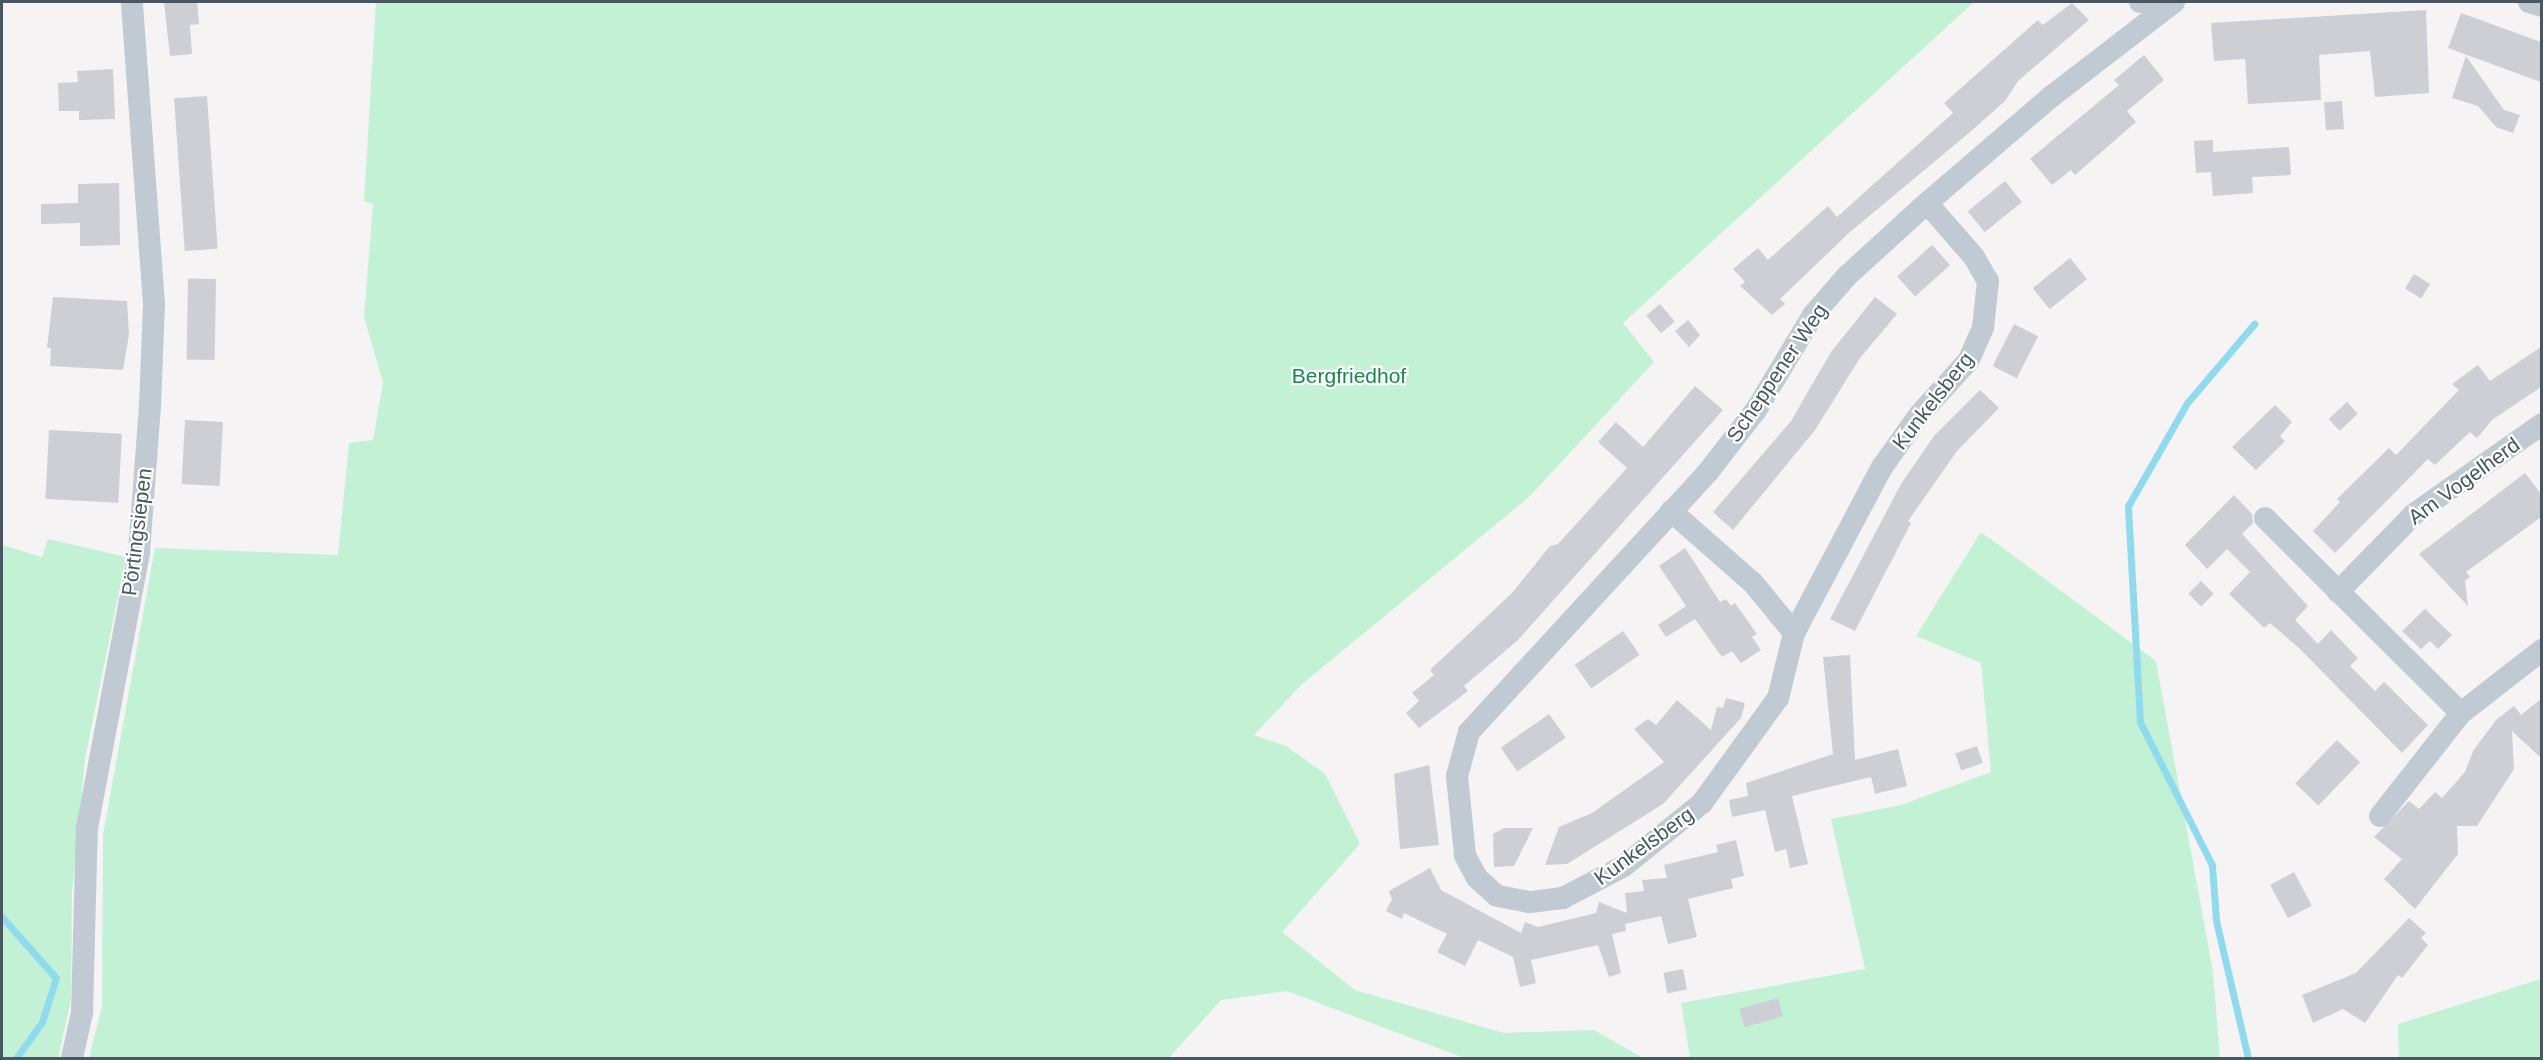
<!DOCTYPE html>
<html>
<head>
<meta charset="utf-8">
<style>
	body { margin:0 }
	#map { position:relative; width:2543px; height:1060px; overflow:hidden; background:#f5f3f3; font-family:Helvetica,sans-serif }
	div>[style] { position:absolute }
	.green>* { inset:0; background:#c3f1d5 }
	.stream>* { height:7px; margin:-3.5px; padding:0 3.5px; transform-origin:3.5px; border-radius:3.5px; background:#90daee }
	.building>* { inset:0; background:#cdcfd5; transform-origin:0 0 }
	.minor>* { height:22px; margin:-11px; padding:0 11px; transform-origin:11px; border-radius:11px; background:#c1cad2 }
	span { translate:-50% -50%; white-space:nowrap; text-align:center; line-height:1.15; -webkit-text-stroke:4.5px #fff; paint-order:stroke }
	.street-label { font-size:21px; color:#4a5661 }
	.park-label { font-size:21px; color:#17864f }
	.frame { position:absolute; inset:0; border:3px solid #4a5661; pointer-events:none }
</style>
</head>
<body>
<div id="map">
	<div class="green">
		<i style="clip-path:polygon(376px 2px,1974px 2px,1623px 323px,1654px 362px,1529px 497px,1301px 685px,1254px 735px,1286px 746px,1325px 774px,1360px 844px,1282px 932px,1355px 990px,1504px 1033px,1594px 1030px,1643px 1058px,1464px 1058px,1287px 991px,1221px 1000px,1169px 1058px,89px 1058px,102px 1006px,103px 835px,155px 548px,338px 555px,349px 443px,373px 440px,383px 382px,364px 317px,373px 204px,364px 201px)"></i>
		<i style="clip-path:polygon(1981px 532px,2156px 661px,2213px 972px,2220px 1058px,1690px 1058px,1681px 1003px,1865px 969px,1831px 819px,1901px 805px,1991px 772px,1981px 663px,1916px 636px)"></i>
		<i style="clip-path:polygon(48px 539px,126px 557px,85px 759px,72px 893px,71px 1000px,58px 1058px,2px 1058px,2px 545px,42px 557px)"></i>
		<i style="clip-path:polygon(2541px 979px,2541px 1058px,2399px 1058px,2398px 1024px)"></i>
	</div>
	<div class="stream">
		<i style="left:2px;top:917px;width:81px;rotate:48.5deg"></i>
		<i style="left:56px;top:978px;width:46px;rotate:107.7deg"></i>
		<i style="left:42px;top:1022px;width:44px;rotate:125.8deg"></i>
		<i style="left:2248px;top:1058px;width:142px;rotate:-103.1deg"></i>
		<i style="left:2216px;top:920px;width:55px;rotate:-94.2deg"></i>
		<i style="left:2212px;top:865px;width:160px;rotate:-116.7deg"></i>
		<i style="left:2140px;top:722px;width:216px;rotate:-93.2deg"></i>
		<i style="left:2128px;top:506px;width:119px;rotate:-60.2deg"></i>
		<i style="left:2187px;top:403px;width:104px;rotate:-49.7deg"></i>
	</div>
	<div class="building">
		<i style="clip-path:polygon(164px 2px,197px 2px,199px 24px,190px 25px,192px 54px,170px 56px)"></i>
		<i style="clip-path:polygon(2072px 3px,2089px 20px,2018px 81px,2005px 101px,1970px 132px,1850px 232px,1780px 299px,1785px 304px,1772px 315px,1740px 286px,1745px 282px,1733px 269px,1758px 248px,1768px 260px,1828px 206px,1837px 217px,1953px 113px,1944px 103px,2038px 20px,2043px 25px)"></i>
		<i style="clip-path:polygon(2426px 10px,2429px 93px,2375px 97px,2370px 51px,2319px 55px,2321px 100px,2248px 104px,2245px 59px,2214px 61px,2211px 23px)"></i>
		<i style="clip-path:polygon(2461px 13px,2541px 42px,2541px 82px,2448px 48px)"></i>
		<i style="clip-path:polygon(2144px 55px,2164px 80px,2127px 111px,2136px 122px,2075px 175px,2071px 170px,2052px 185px,2030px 159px,2119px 85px,2114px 80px)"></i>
		<i style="clip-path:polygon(2466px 56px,2504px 110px,2520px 115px,2513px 133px,2496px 127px,2478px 106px,2452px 98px)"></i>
		<i style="clip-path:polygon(113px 69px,115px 119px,79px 120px,79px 111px,59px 111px,58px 83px,78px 82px,77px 71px)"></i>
		<i style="left:207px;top:96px;width:153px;height:33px;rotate:86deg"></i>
		<i style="left:2342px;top:101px;width:28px;height:18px;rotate:86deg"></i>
		<i style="clip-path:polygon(2213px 140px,2213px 152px,2289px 147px,2291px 175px,2252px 177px,2253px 193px,2213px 196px,2211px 172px,2196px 173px,2194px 141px)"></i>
		<i style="left:2005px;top:181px;width:27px;height:48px;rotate:51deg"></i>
		<i style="clip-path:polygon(119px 183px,120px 245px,80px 246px,80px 223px,41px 224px,41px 204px,78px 203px,78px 184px)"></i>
		<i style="left:1932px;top:245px;width:27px;height:47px;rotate:48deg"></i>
		<i style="left:2070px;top:258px;width:27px;height:48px;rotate:51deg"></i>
		<i style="left:2414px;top:274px;width:19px;height:17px;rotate:32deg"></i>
		<i style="left:216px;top:279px;width:81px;height:28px;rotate:91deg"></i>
		<i style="clip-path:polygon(53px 297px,127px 301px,129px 334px,123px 370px,50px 366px,51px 348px,47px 348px)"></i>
		<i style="clip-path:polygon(1875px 297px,1897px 314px,1860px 358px,1815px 430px,1733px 530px,1713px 512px,1791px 421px,1831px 352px)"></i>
		<i style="left:1660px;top:304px;width:23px;height:18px;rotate:50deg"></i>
		<i style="clip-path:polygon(1688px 320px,1700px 335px,1689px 347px,1675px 331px)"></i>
		<i style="left:2014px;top:324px;width:27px;height:47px;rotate:27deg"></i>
		<i style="clip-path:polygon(2541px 347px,2541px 387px,2492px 420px,2477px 438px,2470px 432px,2435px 465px,2428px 459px,2335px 553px,2313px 531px,2340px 502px,2337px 499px,2389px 448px,2396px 455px,2459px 390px,2452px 384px,2478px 365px,2490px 381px)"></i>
		<i style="clip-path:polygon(1695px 386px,1723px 410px,1518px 640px,1464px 686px,1468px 691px,1419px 728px,1406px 713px,1419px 701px,1412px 693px,1434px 675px,1430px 670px,1512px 593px,1550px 546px,1558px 544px,1627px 468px,1598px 442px,1616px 422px,1643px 447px)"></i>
		<i style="clip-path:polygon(1980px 390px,1999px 408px,1957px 451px,1908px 521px,1911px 523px,1855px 631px,1830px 619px,1901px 484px,1934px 436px)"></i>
		<i style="left:2347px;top:402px;width:16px;height:25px;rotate:47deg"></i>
		<i style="clip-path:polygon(2275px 405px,2292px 422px,2280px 436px,2285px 441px,2256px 470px,2232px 447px)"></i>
		<i style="left:185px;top:420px;width:38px;height:64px;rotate:3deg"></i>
		<i style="left:49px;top:430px;width:73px;height:69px;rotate:3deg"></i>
		<i style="clip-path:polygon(2525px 473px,2541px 494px,2541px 517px,2466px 572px,2470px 577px,2465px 581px,2468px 606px,2419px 554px)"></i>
		<i style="clip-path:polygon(2234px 495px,2252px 514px,2253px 523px,2242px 534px,2308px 606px,2295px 620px,2318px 644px,2331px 630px,2358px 658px,2350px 666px,2375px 691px,2384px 682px,2428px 725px,2402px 753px,2300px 649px,2270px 623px,2264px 628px,2229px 594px,2250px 572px,2227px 549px,2207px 569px,2185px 545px)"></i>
		<i style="clip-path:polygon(1685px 548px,1720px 602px,1726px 599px,1731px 606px,1735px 603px,1757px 634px,1752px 637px,1761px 650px,1741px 663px,1732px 651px,1722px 657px,1695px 619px,1666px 637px,1658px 625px,1686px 606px,1659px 566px)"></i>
		<i style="left:2201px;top:581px;width:18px;height:18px;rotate:45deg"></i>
		<i style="clip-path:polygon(2425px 609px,2452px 635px,2438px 649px,2430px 641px,2421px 649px,2402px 631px)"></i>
		<i style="left:1623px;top:631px;width:29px;height:59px;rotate:55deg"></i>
		<i style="clip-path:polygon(1850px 655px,1855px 760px,1898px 749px,1907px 786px,1875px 794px,1871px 777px,1792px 796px,1808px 864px,1790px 868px,1786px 849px,1775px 852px,1765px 810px,1732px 817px,1729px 800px,1748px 796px,1746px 783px,1833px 754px,1823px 657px)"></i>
		<i style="clip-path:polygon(1726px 698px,1745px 703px,1741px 718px,1663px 804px,1567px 864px,1545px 865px,1559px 827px,1592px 813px,1664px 762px,1634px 729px,1648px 719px,1656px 725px,1677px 700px,1711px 730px,1717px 707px,1723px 708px)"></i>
		<i style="clip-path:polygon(2541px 699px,2541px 758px,2512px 731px,2514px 769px,2477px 826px,2457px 826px,2458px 854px,2415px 909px,2384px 879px,2402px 859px,2374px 837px,2409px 801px,2419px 809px,2435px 792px,2442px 798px,2465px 772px,2473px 751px,2496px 720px,2514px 706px,2521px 715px)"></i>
		<i style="left:1549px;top:714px;width:29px;height:59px;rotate:55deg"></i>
		<i style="left:2337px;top:740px;width:32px;height:60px;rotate:44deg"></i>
		<i style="left:1977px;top:746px;width:18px;height:23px;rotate:71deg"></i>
		<i style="clip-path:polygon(1429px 765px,1439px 845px,1400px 849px,1394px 774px)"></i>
		<i style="clip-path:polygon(1504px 828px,1533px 828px,1514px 866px,1494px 867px,1493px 834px)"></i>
		<i style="clip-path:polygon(1736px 840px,1744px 876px,1731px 879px,1733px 888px,1688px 899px,1697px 937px,1668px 944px,1661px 916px,1625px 924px,1626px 931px,1612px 934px,1621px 973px,1609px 977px,1598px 945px,1531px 960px,1536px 983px,1520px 987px,1513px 957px,1478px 940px,1465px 966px,1437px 952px,1447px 934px,1404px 913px,1402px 919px,1386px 911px,1392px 899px,1389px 891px,1430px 868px,1441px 890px,1521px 933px,1525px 922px,1538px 927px,1596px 913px,1599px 902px,1627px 913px,1625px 893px,1644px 891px,1642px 880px,1667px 878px,1664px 865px,1718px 852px,1716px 845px)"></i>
		<i style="left:2294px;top:872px;width:38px;height:27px;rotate:62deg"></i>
		<i style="clip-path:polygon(2409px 918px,2426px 933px,2421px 938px,2428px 945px,2402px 978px,2398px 975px,2365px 1023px,2343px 1009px,2313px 1023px,2302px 995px,2356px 973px)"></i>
		<i style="left:1683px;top:969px;width:21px;height:20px;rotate:79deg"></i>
		<i style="left:1778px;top:998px;width:19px;height:40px;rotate:74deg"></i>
	</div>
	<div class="minor">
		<i style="left:2140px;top:2px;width:12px"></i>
		<i style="left:2529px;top:2px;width:14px;rotate:17deg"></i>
		<i style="left:1927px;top:203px;width:72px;rotate:49deg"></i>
		<i style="left:1974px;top:257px;width:28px;rotate:60deg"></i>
		<i style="left:1988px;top:281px;width:47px;rotate:96.1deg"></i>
		<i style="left:1983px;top:328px;width:36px;rotate:114deg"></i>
		<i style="left:1968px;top:361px;width:72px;rotate:132.2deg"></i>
		<i style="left:1920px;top:414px;width:65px;rotate:125.6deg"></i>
		<i style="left:1882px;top:467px;width:188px;rotate:117.9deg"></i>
		<i style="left:1794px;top:633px;width:67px;rotate:103.8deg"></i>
		<i style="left:1778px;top:698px;width:130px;rotate:125.9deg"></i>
		<i style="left:1702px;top:803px;width:100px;rotate:141.1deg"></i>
		<i style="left:1624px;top:866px;width:69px;rotate:152.3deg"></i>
		<i style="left:1563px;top:898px;width:34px;rotate:173deg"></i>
		<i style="left:1529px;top:902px;width:33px;rotate:-169deg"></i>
		<i style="left:1497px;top:896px;width:27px;rotate:-138deg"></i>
		<i style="left:1477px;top:878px;width:26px;rotate:-118deg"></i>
		<i style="left:1465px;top:855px;width:79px;rotate:-95.8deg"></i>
		<i style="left:1457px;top:776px;width:46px;rotate:-74.7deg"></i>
		<i style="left:1469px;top:732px;width:353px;rotate:-47.4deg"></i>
		<i style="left:1708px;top:472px;width:78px;rotate:-52.3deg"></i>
		<i style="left:1756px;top:410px;width:111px;rotate:-59deg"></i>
		<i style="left:1813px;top:315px;width:52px;rotate:-48.9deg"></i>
		<i style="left:1847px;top:276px;width:108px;rotate:-42.4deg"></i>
		<i style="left:1927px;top:203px;width:165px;rotate:-40.6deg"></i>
		<i style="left:2052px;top:96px;width:154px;rotate:-37.6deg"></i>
		<i style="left:1671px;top:511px;width:109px;rotate:41.3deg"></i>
		<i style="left:1753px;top:583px;width:65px;rotate:50.6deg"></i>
		<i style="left:2265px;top:518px;width:276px;rotate:44.9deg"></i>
		<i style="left:2338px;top:592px;width:109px;rotate:-45.7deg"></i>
		<i style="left:2414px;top:514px;width:156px;rotate:-35.1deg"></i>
		<i style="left:2380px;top:816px;width:131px;rotate:-51.8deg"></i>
		<i style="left:2461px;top:713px;width:103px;rotate:-37.9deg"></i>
		<i style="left:72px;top:1058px;width:46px;rotate:-77.5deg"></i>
		<i style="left:82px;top:1013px;width:185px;rotate:-88.5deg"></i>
		<i style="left:87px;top:828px;width:281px;rotate:-79.3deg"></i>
		<i style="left:139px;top:552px;width:145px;rotate:-85.7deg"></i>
		<i style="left:150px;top:407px;width:103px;rotate:-87.8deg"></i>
		<i style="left:154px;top:304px;width:303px;rotate:-94.2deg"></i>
	</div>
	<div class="street-label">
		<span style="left:1777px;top:373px;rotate:-56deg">Scheppener Weg</span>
		<span style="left:1933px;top:401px;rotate:-52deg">Kunkelsberg</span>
		<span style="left:2464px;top:481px;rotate:-36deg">Am Vogelherd</span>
		<span style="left:137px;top:532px;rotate:-83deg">Pörtingsiepen</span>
		<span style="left:1644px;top:846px;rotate:-36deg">Kunkelsberg</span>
	</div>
	<div class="park-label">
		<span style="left:1349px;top:376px">Bergfriedhof</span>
	</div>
	<div class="frame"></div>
</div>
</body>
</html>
